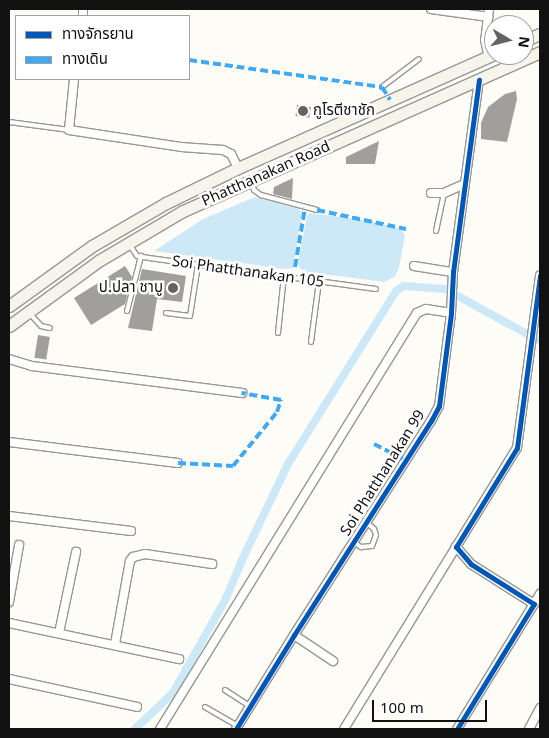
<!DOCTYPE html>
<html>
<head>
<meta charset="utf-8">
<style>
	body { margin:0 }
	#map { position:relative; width:549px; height:738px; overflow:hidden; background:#fdfcf7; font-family:Georgia,"Noto Sans Thai",serif }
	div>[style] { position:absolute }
	.water>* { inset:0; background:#cde8f7 }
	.canal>* { height:8px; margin:-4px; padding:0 4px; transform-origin:4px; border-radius:4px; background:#cde8f7 }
	.building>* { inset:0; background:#a19f9c; transform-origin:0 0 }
	.roads { filter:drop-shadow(1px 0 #979795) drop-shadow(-1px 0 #979795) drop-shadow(0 1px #979795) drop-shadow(0 -1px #979795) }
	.lane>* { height:4px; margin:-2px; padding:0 2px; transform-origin:2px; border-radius:2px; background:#fffffe }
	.street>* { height:8px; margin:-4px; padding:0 4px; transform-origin:4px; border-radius:4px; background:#fffffe }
	.secondary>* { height:11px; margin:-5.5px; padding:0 5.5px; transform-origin:5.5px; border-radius:5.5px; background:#f6f4eb }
	.quiet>* { height:4px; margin-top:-2px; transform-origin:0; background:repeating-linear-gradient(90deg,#3fa9f5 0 8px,transparent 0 12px) }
	.cycleway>* { height:5px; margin:-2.5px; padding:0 2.5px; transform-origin:2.5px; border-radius:2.5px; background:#0057b8 }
	.dots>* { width:14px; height:14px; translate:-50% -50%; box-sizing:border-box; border:2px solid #fff; border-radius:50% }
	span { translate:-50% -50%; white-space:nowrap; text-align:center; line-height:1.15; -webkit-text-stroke:5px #fff; paint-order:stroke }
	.poi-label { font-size:15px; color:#111 }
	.left { translate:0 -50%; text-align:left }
	.right { translate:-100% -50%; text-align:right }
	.street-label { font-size:15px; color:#111 }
	.frame { position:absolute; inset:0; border:10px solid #111; pointer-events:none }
	.legend { position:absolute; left:15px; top:15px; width:175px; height:65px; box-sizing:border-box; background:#fff; border:1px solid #a0a0a0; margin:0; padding:6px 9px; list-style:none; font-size:15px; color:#111 }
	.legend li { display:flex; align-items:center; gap:10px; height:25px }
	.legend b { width:25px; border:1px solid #a0a0a0 }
	.north { position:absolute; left:484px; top:15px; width:50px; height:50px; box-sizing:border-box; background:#fff; border:1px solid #a0a0a0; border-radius:50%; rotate:98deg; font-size:14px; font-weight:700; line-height:20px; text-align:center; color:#111 }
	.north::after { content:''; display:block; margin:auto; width:18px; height:22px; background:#646362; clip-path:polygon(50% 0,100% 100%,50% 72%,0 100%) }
	.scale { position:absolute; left:372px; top:700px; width:115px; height:22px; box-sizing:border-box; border:2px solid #111; border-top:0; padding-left:6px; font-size:15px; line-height:18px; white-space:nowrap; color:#111; -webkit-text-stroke:4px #fff; paint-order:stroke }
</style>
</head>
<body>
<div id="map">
	<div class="water">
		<i style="clip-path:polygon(255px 197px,299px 209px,302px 213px,293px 268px,284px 269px,154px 251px,203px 219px)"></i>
		<i style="clip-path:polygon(310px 213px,370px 221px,400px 229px,405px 235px,399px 268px,395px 276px,385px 282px,306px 272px,300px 268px,298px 263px,307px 216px)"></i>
	</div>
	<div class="canal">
		<i style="left:135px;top:729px;width:52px;rotate:-43.5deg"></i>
		<i style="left:173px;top:693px;width:109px;rotate:-60.8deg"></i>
		<i style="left:226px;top:598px;width:39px;rotate:-67deg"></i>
		<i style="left:241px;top:562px;width:109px;rotate:-64.4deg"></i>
		<i style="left:288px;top:464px;width:204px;rotate:-58deg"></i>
		<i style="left:396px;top:291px;width:9px;rotate:-32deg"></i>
		<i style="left:404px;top:286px;width:41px;rotate:4.2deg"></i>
		<i style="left:445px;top:289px;width:108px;rotate:28.7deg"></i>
	</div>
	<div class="building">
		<i style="clip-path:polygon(516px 91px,517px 99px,507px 142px,481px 139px,481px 123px,488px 107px,505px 94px)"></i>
		<i style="left:297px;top:105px;width:14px;height:11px;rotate:8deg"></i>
		<i style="clip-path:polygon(379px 141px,375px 164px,346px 164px,346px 157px)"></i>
		<i style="clip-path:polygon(293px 178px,292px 199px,273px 194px,274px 187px)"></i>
		<i style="clip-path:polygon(125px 266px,132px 277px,125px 304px,91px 325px,74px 298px)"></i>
		<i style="clip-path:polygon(142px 269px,186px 276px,182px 302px,157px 299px,152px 331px,128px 328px)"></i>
		<i style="left:38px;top:335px;width:12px;height:23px;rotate:9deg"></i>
	</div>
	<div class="roads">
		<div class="lane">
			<i style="left:382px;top:87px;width:46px;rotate:-37.1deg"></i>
			<i style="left:9px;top:122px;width:61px;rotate:7.6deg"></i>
			<i style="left:251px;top:182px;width:9px;rotate:69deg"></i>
			<i style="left:254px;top:190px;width:9px;rotate:36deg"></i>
			<i style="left:261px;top:195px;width:58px;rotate:15deg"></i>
			<i style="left:436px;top:231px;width:39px;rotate:-78deg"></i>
			<i style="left:129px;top:244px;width:14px;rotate:56deg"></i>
			<i style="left:137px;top:256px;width:12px;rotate:9deg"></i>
			<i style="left:149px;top:258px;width:229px;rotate:7.8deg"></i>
			<i style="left:127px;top:311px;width:57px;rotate:-75.7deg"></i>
			<i style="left:166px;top:313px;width:24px;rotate:7deg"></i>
			<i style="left:190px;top:316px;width:52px;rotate:-81.1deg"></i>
			<i style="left:30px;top:314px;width:16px;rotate:47deg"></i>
			<i style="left:41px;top:326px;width:9px;rotate:13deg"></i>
			<i style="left:278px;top:333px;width:57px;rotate:-84deg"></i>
			<i style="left:311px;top:342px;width:62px;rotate:-82.5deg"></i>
			<i style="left:354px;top:542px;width:9px;rotate:36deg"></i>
			<i style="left:361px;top:547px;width:11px;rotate:-5deg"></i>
			<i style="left:372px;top:546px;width:12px;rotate:-70deg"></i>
			<i style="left:376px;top:535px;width:6px;rotate:-108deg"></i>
			<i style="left:374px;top:529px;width:9px;rotate:-139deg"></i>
			<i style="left:225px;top:690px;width:30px;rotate:33deg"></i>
			<i style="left:205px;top:707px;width:38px;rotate:30deg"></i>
		</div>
		<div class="street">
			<i style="left:431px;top:9px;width:58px;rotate:8deg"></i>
			<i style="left:489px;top:9px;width:31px;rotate:97deg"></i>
			<i style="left:485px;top:40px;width:17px;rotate:77deg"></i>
			<i style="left:83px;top:16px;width:7px;rotate:-90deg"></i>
			<i style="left:74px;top:79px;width:51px;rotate:95.6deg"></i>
			<i style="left:69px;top:130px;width:113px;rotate:8.6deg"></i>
			<i style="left:181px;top:147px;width:42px;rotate:4.1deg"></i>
			<i style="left:223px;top:150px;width:9px;rotate:27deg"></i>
			<i style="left:231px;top:154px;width:16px;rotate:63deg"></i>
			<i style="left:431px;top:193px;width:13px"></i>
			<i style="left:444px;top:193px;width:22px;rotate:-24deg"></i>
			<i style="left:414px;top:266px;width:39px;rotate:9deg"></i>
			<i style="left:9px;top:359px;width:24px;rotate:17deg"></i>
			<i style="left:32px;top:366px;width:212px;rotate:7.3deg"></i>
			<i style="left:9px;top:442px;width:170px;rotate:7.1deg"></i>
			<i style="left:9px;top:516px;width:123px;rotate:7deg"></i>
			<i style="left:9px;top:602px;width:58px;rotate:-80deg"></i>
			<i style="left:534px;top:604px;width:12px;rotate:-59deg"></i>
			<i style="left:9px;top:623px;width:174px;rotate:12deg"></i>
			<i style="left:59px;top:633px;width:83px;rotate:-78.1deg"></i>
			<i style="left:294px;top:635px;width:47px;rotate:33.7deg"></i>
			<i style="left:115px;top:644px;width:84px;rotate:-79.8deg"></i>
			<i style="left:130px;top:561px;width:5px;rotate:-53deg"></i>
			<i style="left:133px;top:557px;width:12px;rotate:-14deg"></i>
			<i style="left:145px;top:554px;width:68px;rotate:8.5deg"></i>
			<i style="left:9px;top:679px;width:131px;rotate:12.3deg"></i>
			<i style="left:160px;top:729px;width:489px;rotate:-58.3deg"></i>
			<i style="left:417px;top:313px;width:10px;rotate:-24deg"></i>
			<i style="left:426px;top:309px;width:25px;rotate:9deg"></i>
			<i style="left:236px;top:729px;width:110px;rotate:-58.3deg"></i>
			<i style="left:294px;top:635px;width:254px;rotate:-57.4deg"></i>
			<i style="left:431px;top:421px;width:17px;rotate:-62deg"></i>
			<i style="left:439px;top:406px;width:94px;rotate:-82.6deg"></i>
			<i style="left:451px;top:313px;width:41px;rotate:-87.2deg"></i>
			<i style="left:453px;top:272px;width:194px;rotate:-82.3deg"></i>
			<i style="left:344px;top:729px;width:214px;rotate:-58.4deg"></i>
			<i style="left:457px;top:729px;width:147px;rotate:-58.4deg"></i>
			<i style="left:534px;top:604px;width:75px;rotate:-147.6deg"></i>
			<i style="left:471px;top:564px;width:23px;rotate:-131deg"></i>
			<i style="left:456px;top:547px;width:116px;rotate:-58.4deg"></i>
			<i style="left:517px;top:448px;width:174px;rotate:-82.4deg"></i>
			<i style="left:529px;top:729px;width:24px;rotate:-62deg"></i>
		</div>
		<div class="secondary">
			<i style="left:524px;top:41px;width:17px;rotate:-24deg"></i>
			<i style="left:9px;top:306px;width:102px;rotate:-35.9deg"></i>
			<i style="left:92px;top:246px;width:86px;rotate:-30.2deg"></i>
			<i style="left:166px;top:203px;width:80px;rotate:-25.9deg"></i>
			<i style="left:238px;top:168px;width:280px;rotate:-24deg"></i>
			<i style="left:9px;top:326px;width:112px;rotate:-36deg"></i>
			<i style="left:100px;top:260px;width:96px;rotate:-30.6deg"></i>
			<i style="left:183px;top:211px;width:391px;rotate:-24deg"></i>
		</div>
	</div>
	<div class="quiet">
		<i style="left:189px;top:60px;width:195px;rotate:8deg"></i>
		<i style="left:382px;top:87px;width:15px;rotate:58deg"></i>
		<i style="left:317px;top:210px;width:91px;rotate:12.1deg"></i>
		<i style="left:295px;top:267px;width:60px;rotate:-80.4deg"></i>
		<i style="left:374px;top:444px;width:36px;rotate:27deg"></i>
		<i style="left:178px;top:463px;width:55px;rotate:3.1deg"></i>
		<i style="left:233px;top:466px;width:70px;rotate:-50.8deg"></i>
		<i style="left:277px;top:412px;width:13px;rotate:-72deg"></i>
		<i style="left:281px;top:400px;width:40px;rotate:-170deg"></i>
	</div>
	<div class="cycleway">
		<i style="left:236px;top:729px;width:110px;rotate:-58.3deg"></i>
		<i style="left:294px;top:635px;width:254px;rotate:-57.4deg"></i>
		<i style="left:431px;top:421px;width:17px;rotate:-62deg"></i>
		<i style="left:439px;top:406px;width:94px;rotate:-82.6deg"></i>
		<i style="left:451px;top:313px;width:41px;rotate:-87.2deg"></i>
		<i style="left:453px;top:272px;width:194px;rotate:-82.3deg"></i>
		<i style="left:457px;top:729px;width:147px;rotate:-58.4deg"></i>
		<i style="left:534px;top:604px;width:75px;rotate:-147.6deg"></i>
		<i style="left:471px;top:564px;width:23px;rotate:-131deg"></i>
		<i style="left:456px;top:547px;width:116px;rotate:-58.4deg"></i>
		<i style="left:517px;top:448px;width:174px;rotate:-82.4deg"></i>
	</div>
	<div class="dots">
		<i style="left:303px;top:111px;background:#646362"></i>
		<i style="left:173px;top:288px;background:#646362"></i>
	</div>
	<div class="poi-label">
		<span class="left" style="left:313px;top:111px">กูโรตีชาชัก</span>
		<span class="right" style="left:163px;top:288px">ป.ปลา ชาบู</span>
	</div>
	<div class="street-label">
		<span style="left:266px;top:174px;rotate:-24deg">Phatthanakan Road</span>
		<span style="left:248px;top:272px;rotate:8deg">Soi Phatthanakan 105</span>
		<span style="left:383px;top:473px;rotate:-58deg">Soi Phatthanakan 99</span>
	</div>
	<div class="frame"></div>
	<ul class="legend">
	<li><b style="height:6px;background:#0057b8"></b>ทางจักรยาน</li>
	<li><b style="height:6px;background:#3fa9f5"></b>ทางเดิน</li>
	</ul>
	<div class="north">N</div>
	<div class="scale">100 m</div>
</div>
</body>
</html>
